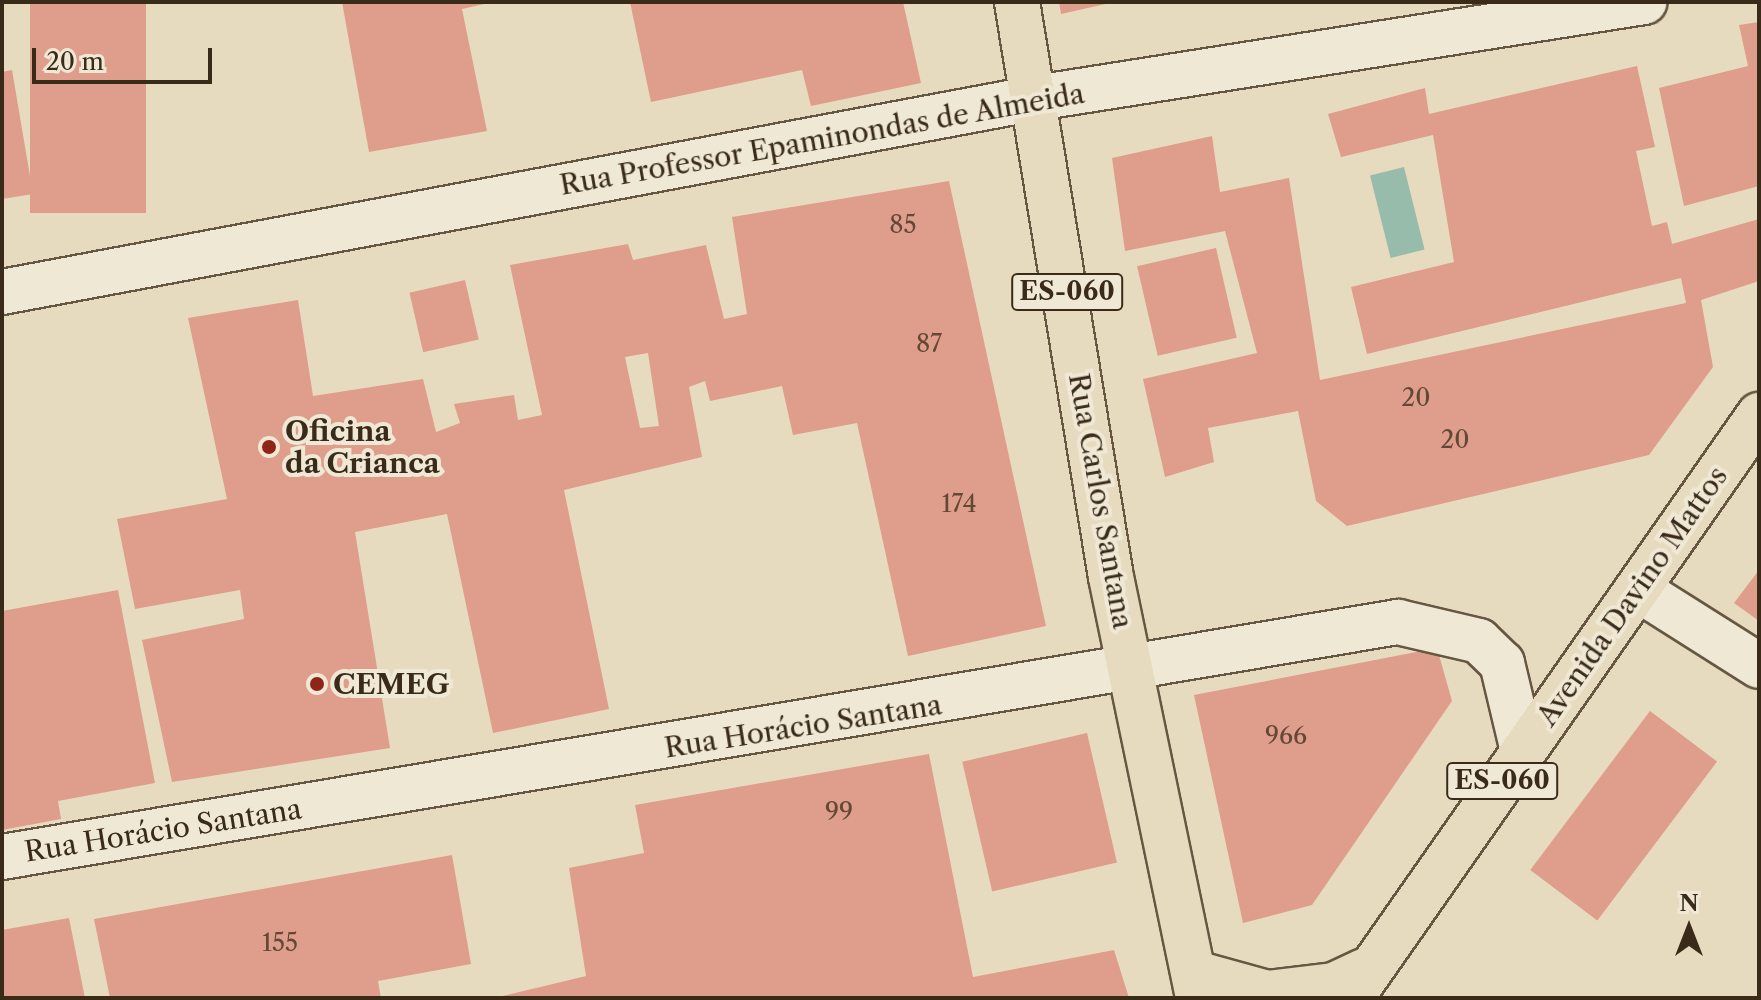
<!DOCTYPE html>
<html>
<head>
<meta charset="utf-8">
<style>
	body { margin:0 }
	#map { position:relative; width:1761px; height:1000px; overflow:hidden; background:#e6dbbe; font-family:"Libre Caslon Text",serif }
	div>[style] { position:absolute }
	.water>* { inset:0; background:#97bcac; transform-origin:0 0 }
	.building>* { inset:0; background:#de9e8b; transform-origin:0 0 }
	.roads { filter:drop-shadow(2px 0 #655742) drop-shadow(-2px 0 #655742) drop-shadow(0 2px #655742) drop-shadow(0 -2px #655742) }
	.street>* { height:44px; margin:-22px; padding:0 22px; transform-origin:22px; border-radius:22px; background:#efe8d5 }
	.primary>* { height:44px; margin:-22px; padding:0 22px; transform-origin:22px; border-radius:22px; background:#e6dbbe }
	.dots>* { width:22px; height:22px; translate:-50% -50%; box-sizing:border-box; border:4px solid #efe8d5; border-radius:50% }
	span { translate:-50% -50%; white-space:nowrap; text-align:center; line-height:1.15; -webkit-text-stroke:8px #efe8d5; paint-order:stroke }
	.number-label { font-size:24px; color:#634836 }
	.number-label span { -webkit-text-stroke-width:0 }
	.shield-label span { padding:2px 6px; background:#efe8d5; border:2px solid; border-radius:6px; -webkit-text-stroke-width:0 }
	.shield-label { font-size:26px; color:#3a2b19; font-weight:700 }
	.street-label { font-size:28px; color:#3a2b19 }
	.poi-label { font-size:28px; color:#3a2b19; font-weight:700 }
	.left { translate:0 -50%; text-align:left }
	.frame { position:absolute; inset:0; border:4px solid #3a2b19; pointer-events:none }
	.north { position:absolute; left:1649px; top:888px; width:80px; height:80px; -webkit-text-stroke:6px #efe8d5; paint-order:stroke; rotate:0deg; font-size:22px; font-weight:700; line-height:32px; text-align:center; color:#3a2b19 }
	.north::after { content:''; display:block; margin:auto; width:28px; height:36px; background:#3a2b19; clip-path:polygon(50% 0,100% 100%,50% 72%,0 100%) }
	.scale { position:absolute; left:32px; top:48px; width:180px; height:36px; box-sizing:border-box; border:4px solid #3a2b19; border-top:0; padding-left:10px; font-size:24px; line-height:28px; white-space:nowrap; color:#3a2b19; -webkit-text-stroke:6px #efe8d5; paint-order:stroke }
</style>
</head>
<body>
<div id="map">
	<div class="water">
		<i style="left:1404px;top:167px;width:85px;height:35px;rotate:76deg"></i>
	</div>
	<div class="building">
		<i style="left:30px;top:2px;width:116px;height:211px"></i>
		<i style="clip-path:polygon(342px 2px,493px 2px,462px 9px,487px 131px,369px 152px)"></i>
		<i style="clip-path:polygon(630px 2px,903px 2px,921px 83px,811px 106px,802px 70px,651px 102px)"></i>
		<i style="clip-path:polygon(1059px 2px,1110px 2px,1110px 3px,1061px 14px)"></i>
		<i style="clip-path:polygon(1759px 22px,1759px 186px,1684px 206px,1659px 88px,1748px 66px,1739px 25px)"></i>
		<i style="clip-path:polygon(1637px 66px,1655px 147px,1636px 151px,1652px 226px,1667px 222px,1672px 244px,1759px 219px,1759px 281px,1701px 300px,1713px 367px,1649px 455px,1347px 526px,1316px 501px,1298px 411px,1208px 428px,1214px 462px,1165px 477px,1143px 379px,1257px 353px,1225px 231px,1125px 251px,1112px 158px,1212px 136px,1220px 192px,1289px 178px,1320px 380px,1686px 303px,1681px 278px,1367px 354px,1351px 287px,1454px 262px,1433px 135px,1341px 157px,1328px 114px,1425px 88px,1429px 114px)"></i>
		<i style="clip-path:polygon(12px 70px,33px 194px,2px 199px,2px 72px)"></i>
		<i style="clip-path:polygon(evenodd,949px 181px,1046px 626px,908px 656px,857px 423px,793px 435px,782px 386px,710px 401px,705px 381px,689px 387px,702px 457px,564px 490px,609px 709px,493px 733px,447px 514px,355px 532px,390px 748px,172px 782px,142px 640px,244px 619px,240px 590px,135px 609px,117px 519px,227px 499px,188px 318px,298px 300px,313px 396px,423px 379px,436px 432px,460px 423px,454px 404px,514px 395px,518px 420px,542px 415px,510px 265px,628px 244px,633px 260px,706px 245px,724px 319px,747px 314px,732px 217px,949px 181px,648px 353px,659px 426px,640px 428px,625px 357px,648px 353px)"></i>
		<i style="left:1216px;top:248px;width:92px;height:81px;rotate:77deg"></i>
		<i style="left:465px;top:280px;width:61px;height:57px;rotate:77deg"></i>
		<i style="clip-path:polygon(1759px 570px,1759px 621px,1734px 603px)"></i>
		<i style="clip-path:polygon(118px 590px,155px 783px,58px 801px,61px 819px,2px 830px,2px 611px)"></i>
		<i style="clip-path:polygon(1437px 648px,1452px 701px,1312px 905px,1243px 923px,1194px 695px)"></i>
		<i style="left:1650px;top:711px;width:84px;height:199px;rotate:37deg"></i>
		<i style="left:1087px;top:733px;width:133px;height:128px;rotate:77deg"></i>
		<i style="clip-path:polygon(929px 754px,973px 977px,1114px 950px,1129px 998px,494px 998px,586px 976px,569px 868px,644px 853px,635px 805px)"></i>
		<i style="clip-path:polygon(452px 855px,471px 964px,378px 981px,381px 998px,110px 998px,94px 919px)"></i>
		<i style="clip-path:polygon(69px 918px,85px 998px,2px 998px,2px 930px)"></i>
	</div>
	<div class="roads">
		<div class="street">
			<i style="left:2px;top:292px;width:1052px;rotate:-10.63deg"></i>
			<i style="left:1036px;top:98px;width:616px;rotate:-8.97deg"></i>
			<i style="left:1639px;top:590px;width:142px;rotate:32.3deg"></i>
			<i style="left:2px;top:857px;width:1416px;rotate:-9.56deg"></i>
			<i style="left:1398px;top:622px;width:83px;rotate:13.2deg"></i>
			<i style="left:1479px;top:641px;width:32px;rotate:44deg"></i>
			<i style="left:1502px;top:663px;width:90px;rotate:76.6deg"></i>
		</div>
		<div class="primary">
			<i style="left:1017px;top:2px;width:583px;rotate:80.72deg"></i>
			<i style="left:1111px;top:577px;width:430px;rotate:78.3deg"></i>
			<i style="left:1195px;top:973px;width:75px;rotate:15.5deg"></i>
			<i style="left:1267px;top:993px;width:67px;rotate:-6.8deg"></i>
			<i style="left:1334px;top:985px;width:33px;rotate:-25deg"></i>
			<i style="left:1351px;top:998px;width:712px;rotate:-55.01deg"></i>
		</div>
	</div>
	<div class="dots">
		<i style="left:269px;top:447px;background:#8f2418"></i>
		<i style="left:317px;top:684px;background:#8f2418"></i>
	</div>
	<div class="number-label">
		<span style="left:903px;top:225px">85</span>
		<span style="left:929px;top:344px">87</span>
		<span style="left:1416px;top:398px">20</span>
		<span style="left:1455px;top:440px">20</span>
		<span style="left:959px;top:504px">174</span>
		<span style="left:1286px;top:736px">966</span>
		<span style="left:839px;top:812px">99</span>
		<span style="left:280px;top:943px">155</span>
	</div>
	<div class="shield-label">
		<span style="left:1067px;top:292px">ES-060</span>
		<span style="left:1502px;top:781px">ES-060</span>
	</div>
	<div class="street-label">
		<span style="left:822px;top:139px;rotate:-10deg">Rua Professor Epaminondas de Almeida</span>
		<span style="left:1101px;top:501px;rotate:80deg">Rua Carlos Santana</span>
		<span style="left:1632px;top:596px;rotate:-55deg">Avenida Davino Mattos</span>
		<span style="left:803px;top:726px;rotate:-9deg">Rua Horácio Santana</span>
		<span style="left:163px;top:830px;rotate:-9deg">Rua Horácio Santana</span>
	</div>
	<div class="poi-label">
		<span class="left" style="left:285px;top:447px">Oficina<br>da Crianca</span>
		<span class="left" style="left:333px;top:684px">CEMEG</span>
	</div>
	<div class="frame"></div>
	<div class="north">N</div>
	<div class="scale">20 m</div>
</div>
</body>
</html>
